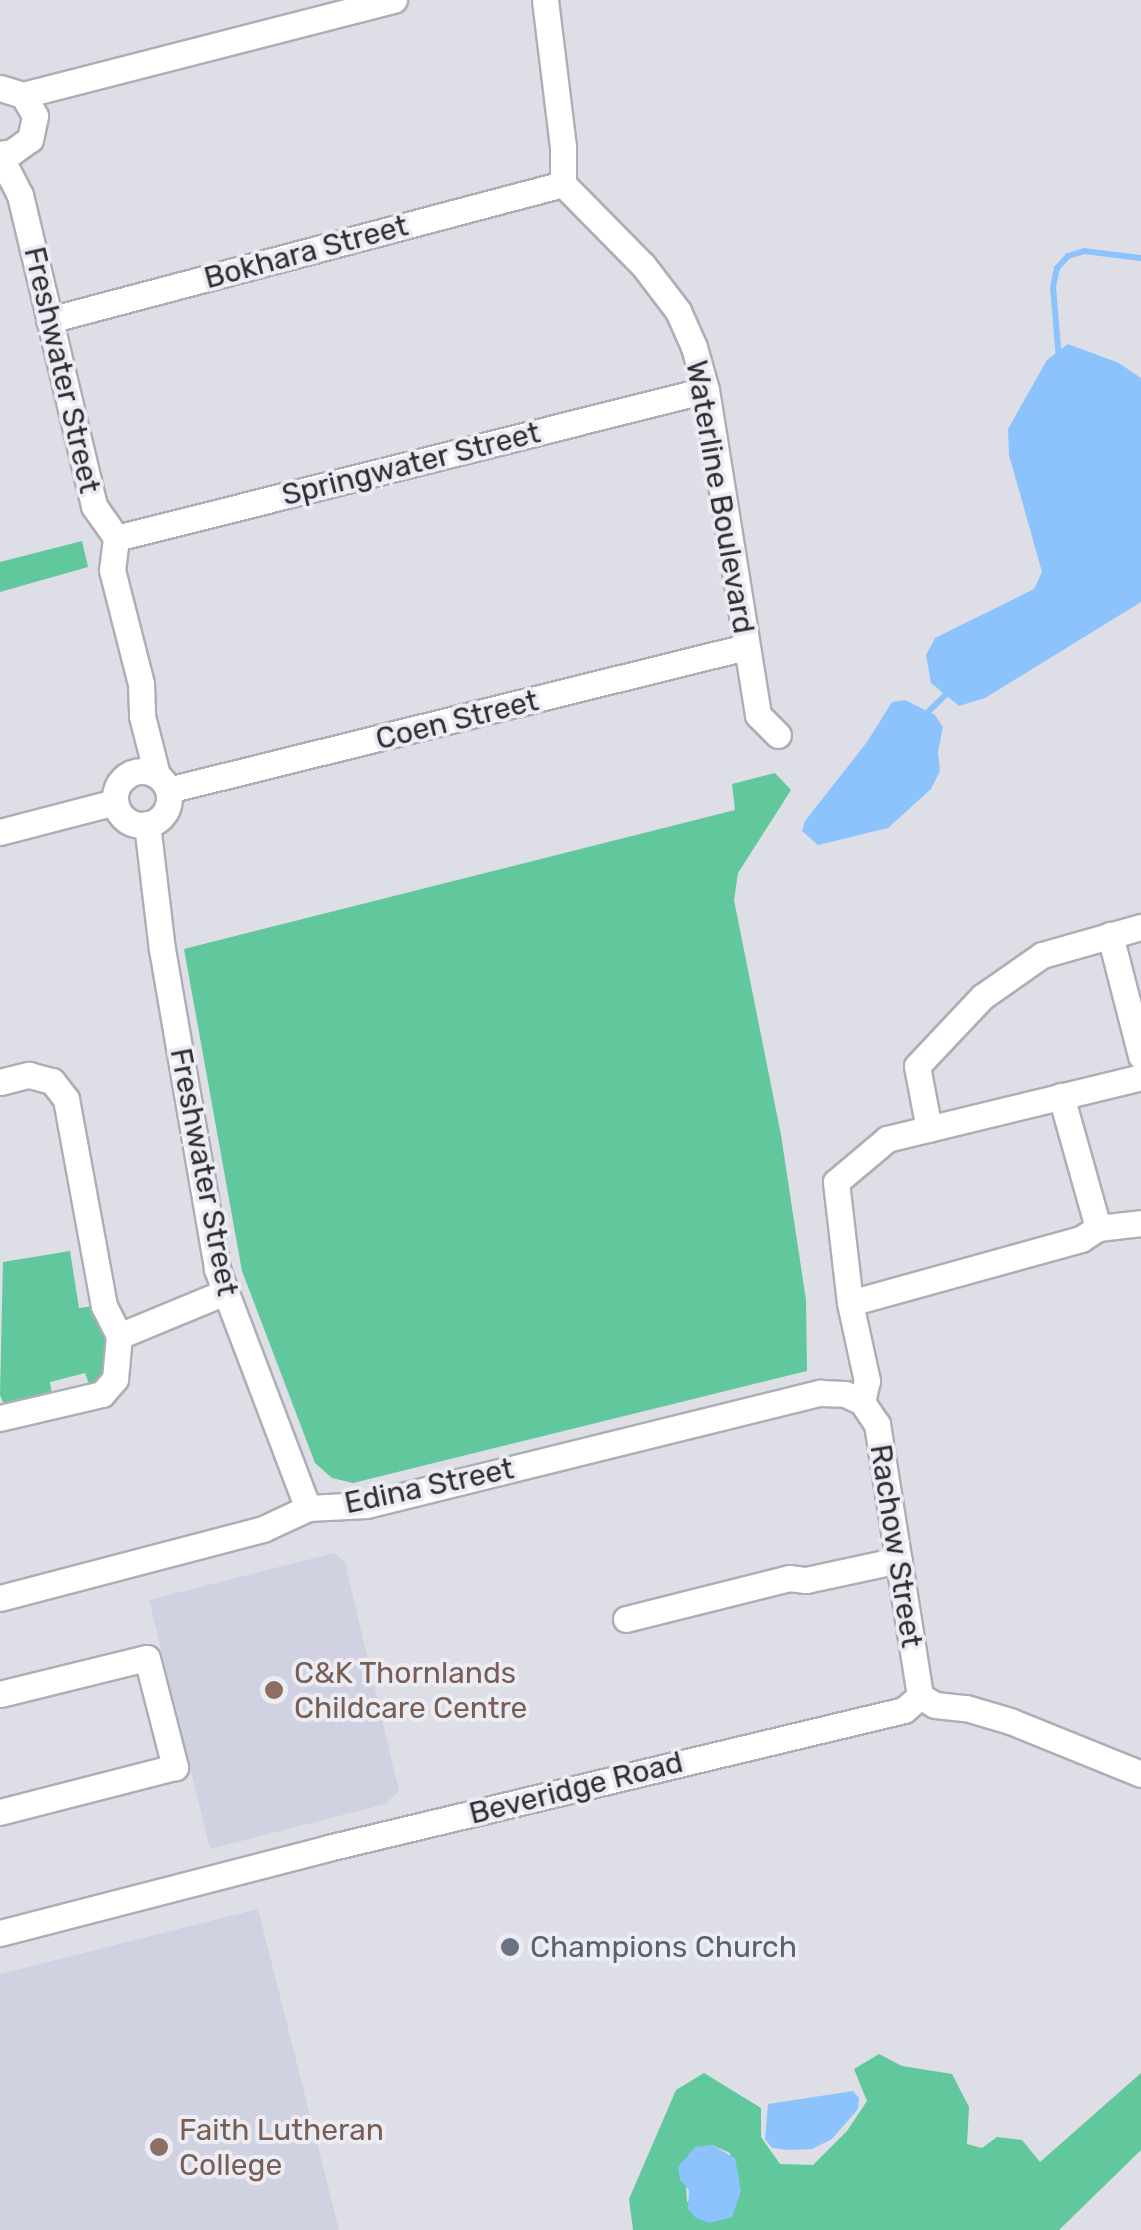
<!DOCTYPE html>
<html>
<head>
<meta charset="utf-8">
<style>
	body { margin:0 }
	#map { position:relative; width:1141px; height:2230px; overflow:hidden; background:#dedfe6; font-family:Rubik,sans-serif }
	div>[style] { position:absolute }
	.built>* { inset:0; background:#d0d2e1 }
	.green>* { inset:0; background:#61c79c }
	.water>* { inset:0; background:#8dc3fd }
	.stream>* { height:6px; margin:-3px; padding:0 3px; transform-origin:3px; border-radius:3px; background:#8dc3fd }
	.roads { filter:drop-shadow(2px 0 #adaeb6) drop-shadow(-2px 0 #adaeb6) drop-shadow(0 2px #adaeb6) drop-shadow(0 -2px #adaeb6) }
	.street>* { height:25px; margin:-12.5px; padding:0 12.5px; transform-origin:12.5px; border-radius:12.5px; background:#fff }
	.street>.ring { margin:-12.5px; padding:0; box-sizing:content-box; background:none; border:25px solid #fff; border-radius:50% }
	.dots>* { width:28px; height:28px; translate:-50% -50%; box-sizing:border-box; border:5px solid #ebecf4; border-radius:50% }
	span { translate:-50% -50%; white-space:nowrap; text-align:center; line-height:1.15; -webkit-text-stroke:8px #ebecf4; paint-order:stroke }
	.street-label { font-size:30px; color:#2d2e31 }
	.education-label { font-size:30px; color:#785e54 }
	.left { translate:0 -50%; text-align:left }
	.worship-label { font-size:30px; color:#5b616d }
</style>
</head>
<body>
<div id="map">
	<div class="built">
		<i style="clip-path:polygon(334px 1553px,345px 1562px,399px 1791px,385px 1804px,210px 1849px,149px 1600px)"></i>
		<i style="clip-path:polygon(258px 1909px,339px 2230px,0 2230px,0 1974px)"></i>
	</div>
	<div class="green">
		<i style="clip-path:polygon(82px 541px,88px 567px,0 592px,0 562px)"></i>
		<i style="clip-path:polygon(775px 773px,791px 790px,738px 873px,734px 900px,781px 1135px,806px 1300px,807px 1371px,353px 1483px,332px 1478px,315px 1463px,242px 1271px,184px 949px,735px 810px,732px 784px)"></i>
		<i style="clip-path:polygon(70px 1251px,79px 1308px,94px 1306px,108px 1331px,103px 1376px,90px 1387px,85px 1373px,50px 1382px,52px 1396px,35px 1396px,6px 1409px,0 1395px,3px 1262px)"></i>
		<i style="clip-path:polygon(evenodd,879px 2054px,902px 2066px,952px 2074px,969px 2107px,967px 2144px,982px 2148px,997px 2137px,1022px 2140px,1040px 2162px,1141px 2073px,1141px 2150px,1059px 2230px,633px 2230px,629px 2199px,676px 2090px,704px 2073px,761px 2108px,761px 2137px,780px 2164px,813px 2165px,847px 2131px,867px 2101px,854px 2069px,879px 2054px,712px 2145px,730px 2153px,737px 2185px,687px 2202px,686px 2183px,712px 2145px)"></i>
	</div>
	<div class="water">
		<i style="clip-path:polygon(1068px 344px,1119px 363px,1141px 378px,1141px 602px,985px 698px,959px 706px,931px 683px,926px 655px,935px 638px,1034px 589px,1042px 572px,1009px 455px,1008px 429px,1047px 360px)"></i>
		<i style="clip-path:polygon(905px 700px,935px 715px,943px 727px,938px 752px,940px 771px,931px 789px,888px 828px,818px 845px,802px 831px,805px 821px,867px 742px,892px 702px)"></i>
		<i style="clip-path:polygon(853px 2091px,859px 2098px,858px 2109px,832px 2139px,812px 2149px,789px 2150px,772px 2148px,765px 2139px,768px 2104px)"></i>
		<i style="clip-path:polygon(712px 2145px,735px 2158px,741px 2191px,732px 2217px,709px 2223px,696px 2218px,688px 2209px,689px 2190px,680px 2180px,678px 2167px,695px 2147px)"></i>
	</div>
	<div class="stream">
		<i style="left:1059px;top:360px;width:73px;rotate:-94.7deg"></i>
		<i style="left:1053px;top:287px;width:19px;rotate:-78deg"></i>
		<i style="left:1057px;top:268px;width:16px;rotate:-47deg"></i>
		<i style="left:1068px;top:256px;width:17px;rotate:-17deg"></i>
		<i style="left:1084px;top:251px;width:57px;rotate:7deg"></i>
		<i style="left:929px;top:711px;width:29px;rotate:-44deg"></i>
	</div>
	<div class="roads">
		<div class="street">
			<i style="left:545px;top:0;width:147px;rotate:83deg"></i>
			<i style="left:563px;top:146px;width:38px;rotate:90deg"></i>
			<i style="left:563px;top:184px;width:114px;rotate:45.4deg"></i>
			<i style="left:643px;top:265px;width:58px;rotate:52.7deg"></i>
			<i style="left:678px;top:311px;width:39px;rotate:66deg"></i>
			<i style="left:694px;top:347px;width:45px;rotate:74.4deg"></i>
			<i style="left:706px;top:390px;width:329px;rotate:80.9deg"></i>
			<i style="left:758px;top:715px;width:28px;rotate:45deg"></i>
			<i style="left:0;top:88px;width:24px;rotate:17deg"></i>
			<i style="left:23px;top:95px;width:24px;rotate:60deg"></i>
			<i style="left:35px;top:116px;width:24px;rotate:102deg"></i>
			<i style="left:30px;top:139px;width:22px;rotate:144deg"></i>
			<i style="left:12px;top:152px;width:12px;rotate:171deg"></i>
			<i style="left:23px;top:95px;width:383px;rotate:-14.4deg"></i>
			<i style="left:0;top:156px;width:44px;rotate:62.9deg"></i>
			<i style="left:20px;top:195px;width:320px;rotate:76.6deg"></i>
			<i style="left:94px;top:506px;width:39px;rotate:55deg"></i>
			<i style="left:116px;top:538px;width:32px;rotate:97deg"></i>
			<i style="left:112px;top:570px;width:118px;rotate:75.7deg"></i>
			<i style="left:141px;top:684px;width:32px;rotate:88deg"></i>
			<i style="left:142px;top:716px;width:61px;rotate:75.7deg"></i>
			<i style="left:49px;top:320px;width:532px;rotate:-14.82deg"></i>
			<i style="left:116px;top:538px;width:608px;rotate:-14.08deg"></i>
			<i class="ring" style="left:115px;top:771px;width:29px;height:29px"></i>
			<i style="left:168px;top:790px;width:595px;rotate:-13.9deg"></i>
			<i style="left:147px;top:824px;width:126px;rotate:83.2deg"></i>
			<i style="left:162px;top:949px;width:325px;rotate:80.2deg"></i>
			<i style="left:217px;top:1269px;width:256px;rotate:69.2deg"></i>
			<i style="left:0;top:832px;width:119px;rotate:-14.6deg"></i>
			<i style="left:1110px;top:935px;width:125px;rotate:75.6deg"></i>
			<i style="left:0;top:1082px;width:30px;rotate:-14deg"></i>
			<i style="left:29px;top:1075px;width:24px;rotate:15deg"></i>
			<i style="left:52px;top:1081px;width:23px;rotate:52deg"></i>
			<i style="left:66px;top:1099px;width:210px;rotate:79.6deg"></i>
			<i style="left:104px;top:1306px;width:34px;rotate:63deg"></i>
			<i style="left:119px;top:1336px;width:43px;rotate:95.3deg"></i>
			<i style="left:115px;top:1379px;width:20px;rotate:131deg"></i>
			<i style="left:102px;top:1394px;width:105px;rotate:166.8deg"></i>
			<i style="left:1061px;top:1096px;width:137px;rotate:74.3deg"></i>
			<i style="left:929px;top:1129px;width:64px;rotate:-100.8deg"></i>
			<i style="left:917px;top:1066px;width:95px;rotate:-46.7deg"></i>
			<i style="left:982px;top:997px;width:73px;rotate:-35deg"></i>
			<i style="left:1042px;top:955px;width:103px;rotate:-15.8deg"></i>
			<i style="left:850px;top:1303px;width:240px;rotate:-15.5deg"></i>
			<i style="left:1081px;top:1239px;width:20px;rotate:-33deg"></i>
			<i style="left:1098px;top:1228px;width:43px;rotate:-6.6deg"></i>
			<i style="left:119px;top:1336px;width:115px;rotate:-22.5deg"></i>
			<i style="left:862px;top:1402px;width:22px;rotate:-77deg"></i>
			<i style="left:867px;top:1381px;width:80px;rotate:-102.3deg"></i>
			<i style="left:850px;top:1303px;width:122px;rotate:-96.6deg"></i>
			<i style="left:836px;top:1182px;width:67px;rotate:-40.1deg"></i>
			<i style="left:887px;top:1139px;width:261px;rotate:-13.7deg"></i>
			<i style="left:0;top:1598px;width:272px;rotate:-14.7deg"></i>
			<i style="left:263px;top:1529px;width:50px;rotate:-25deg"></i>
			<i style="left:308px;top:1508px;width:58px;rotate:-3deg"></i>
			<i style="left:366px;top:1505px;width:468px;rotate:-13.9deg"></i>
			<i style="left:820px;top:1393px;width:25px;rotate:2deg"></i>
			<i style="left:845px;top:1394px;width:19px;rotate:25deg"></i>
			<i style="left:862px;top:1402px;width:27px;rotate:56deg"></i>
			<i style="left:877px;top:1424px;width:275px;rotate:81deg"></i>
			<i style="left:626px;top:1619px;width:168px;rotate:-14.1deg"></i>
			<i style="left:789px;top:1578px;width:17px;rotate:7deg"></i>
			<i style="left:806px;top:1580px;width:95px;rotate:-12.1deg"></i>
			<i style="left:0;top:1694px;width:151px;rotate:-13.8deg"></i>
			<i style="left:147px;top:1658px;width:113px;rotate:75.6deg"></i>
			<i style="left:175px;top:1767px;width:181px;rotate:165.6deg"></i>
			<i style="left:0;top:1933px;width:339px;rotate:-14.5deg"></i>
			<i style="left:328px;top:1848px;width:592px;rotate:-13.47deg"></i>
			<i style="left:904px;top:1710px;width:21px;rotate:-41deg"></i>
			<i style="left:920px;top:1696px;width:17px;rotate:31deg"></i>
			<i style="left:935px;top:1705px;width:31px;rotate:6deg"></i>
			<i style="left:966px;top:1708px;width:46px;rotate:16.5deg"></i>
			<i style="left:1010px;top:1721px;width:141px;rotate:22deg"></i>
		</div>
	</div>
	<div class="dots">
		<i style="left:274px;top:1690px;background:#8d6e63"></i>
		<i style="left:510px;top:1947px;background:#6b7280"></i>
		<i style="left:159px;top:2147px;background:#8d6e63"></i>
	</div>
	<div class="street-label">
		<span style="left:306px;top:252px;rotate:-15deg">Bokhara Street</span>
		<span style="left:62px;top:370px;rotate:77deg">Freshwater Street</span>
		<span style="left:411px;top:464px;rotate:-14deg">Springwater Street</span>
		<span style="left:720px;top:497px;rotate:80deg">Waterline Boulevard</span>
		<span style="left:457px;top:720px;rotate:-14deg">Coen Street</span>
		<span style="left:204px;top:1172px;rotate:79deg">Freshwater Street</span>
		<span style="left:429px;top:1486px;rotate:-12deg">Edina Street</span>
		<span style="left:896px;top:1546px;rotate:81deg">Rachow Street</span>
		<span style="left:576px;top:1788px;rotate:-14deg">Beveridge Road</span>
	</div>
	<div class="education-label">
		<span class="left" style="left:294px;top:1690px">C&amp;K Thornlands<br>Childcare Centre</span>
		<span class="left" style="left:179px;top:2147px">Faith Lutheran<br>College</span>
	</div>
	<div class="worship-label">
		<span class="left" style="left:530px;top:1947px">Champions Church</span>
	</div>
</div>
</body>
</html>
